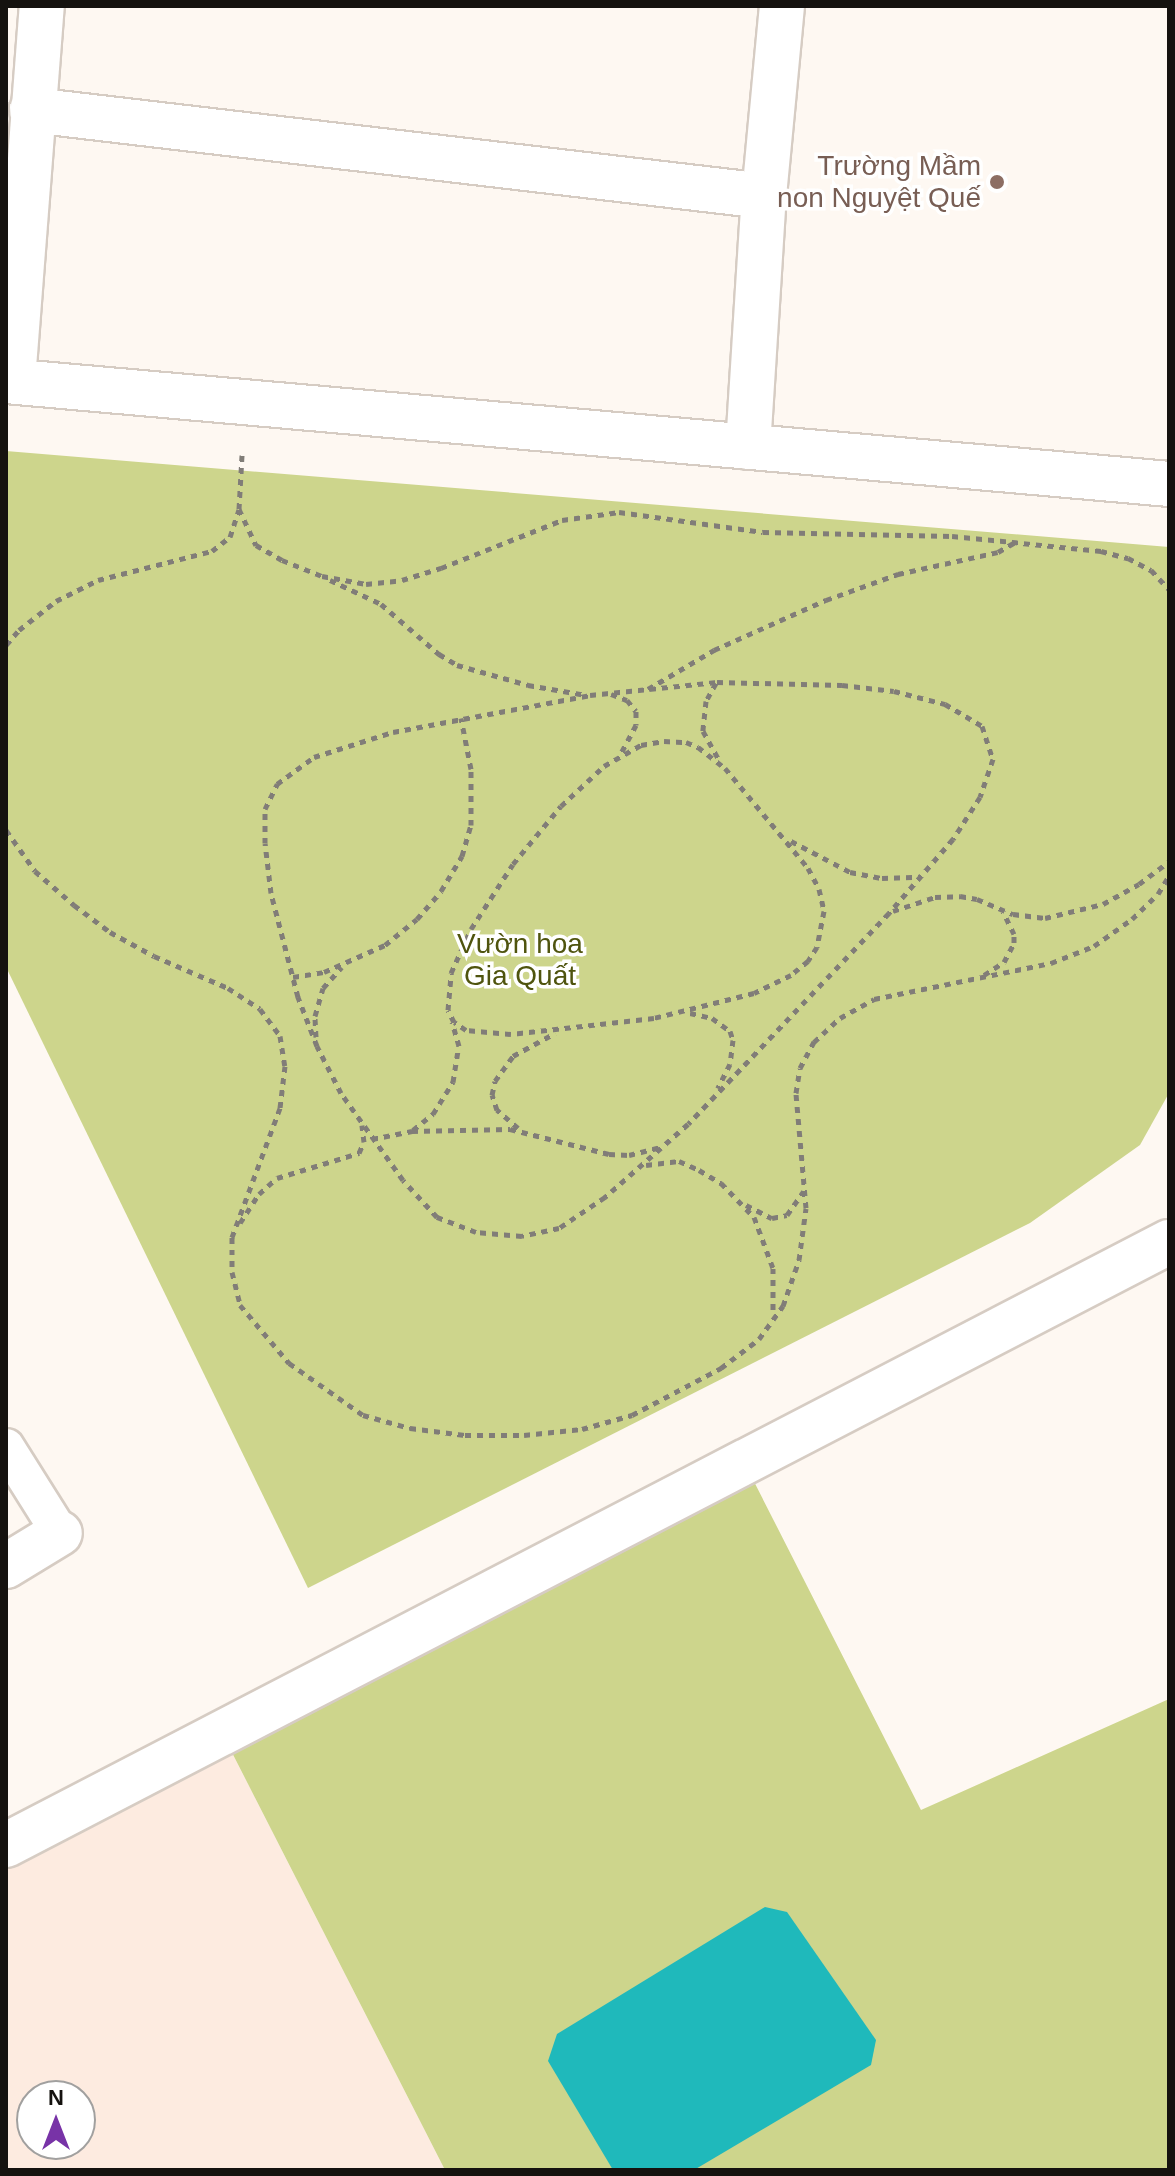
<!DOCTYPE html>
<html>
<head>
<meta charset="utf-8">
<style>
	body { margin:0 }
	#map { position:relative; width:1175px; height:2176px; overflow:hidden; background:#fef8f2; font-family:Arial,sans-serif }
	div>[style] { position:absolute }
	.industrial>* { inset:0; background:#fdebe0 }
	.green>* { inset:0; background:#cdd58c }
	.water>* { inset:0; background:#1fb9bb }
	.path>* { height:5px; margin-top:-2.5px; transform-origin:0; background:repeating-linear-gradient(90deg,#817d78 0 6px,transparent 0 12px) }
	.roads { filter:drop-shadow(2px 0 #d6ccc3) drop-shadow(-2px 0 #d6ccc3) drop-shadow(0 2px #d6ccc3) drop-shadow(0 -2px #d6ccc3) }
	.lane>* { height:36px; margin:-18px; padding:0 18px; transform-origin:18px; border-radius:18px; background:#fff }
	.street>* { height:44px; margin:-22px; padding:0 22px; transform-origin:22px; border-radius:22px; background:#fff }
	.dots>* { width:22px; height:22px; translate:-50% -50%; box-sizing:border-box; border:4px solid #fff; border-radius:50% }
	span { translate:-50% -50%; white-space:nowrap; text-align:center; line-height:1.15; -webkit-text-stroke:7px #fff; paint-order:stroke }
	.education-label { font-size:28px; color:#785e54 }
	.right { translate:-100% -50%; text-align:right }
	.park-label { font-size:28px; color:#4f540e }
	.frame { position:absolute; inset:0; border:8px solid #15120f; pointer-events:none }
	.north { position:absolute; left:16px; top:2080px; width:80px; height:80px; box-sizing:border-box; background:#fff; border:2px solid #a1a09f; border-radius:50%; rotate:0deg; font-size:22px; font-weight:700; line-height:32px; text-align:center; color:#15120f }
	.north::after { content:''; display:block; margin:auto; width:28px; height:36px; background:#7833a7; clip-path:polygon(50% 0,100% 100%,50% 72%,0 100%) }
</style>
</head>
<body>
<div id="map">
	<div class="industrial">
		<i style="clip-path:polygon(evenodd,222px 1733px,445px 2170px,6px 2170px,6px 1845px,222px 1733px,32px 2096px,80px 2096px,80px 2144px,32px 2144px,32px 2096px)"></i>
	</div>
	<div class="green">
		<i style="clip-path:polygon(6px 451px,1169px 547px,1169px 1093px,1140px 1145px,1030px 1223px,308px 1588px,6px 967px)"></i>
		<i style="clip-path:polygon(744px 1462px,921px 1810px,1169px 1699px,1169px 2170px,445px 2170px,222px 1733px)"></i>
	</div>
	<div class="water">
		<i style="clip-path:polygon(765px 1907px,787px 1912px,876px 2040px,871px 2065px,694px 2170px,613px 2170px,548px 2061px,557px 2034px)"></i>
	</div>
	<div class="path">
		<i style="left:239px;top:509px;width:40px;rotate:65deg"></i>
		<i style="left:256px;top:545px;width:30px;rotate:30deg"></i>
		<i style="left:282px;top:560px;width:43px;rotate:21.8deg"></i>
		<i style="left:322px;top:576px;width:45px;rotate:10.3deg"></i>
		<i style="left:366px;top:584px;width:36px;rotate:-6deg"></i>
		<i style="left:402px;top:580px;width:41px;rotate:-17.1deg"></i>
		<i style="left:441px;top:568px;width:130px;rotate:-21.6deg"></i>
		<i style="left:562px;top:520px;width:58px;rotate:-8deg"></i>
		<i style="left:619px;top:512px;width:145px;rotate:7.9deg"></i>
		<i style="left:763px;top:532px;width:189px;rotate:1.2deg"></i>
		<i style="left:952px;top:536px;width:150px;rotate:5.7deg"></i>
		<i style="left:1101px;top:551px;width:28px;rotate:15deg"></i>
		<i style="left:1128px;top:558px;width:26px;rotate:28deg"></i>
		<i style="left:1151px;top:570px;width:26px;rotate:47deg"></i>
		<i style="left:330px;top:580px;width:56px;rotate:25.2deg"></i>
		<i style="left:381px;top:604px;width:77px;rotate:40.8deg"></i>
		<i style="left:439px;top:654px;width:21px;rotate:31deg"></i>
		<i style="left:457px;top:665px;width:74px;rotate:15.7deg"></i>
		<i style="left:528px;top:685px;width:59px;rotate:9.8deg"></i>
		<i style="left:6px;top:645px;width:20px;rotate:-49deg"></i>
		<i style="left:19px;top:630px;width:47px;rotate:-38.1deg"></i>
		<i style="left:56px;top:601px;width:47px;rotate:-26.6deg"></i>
		<i style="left:98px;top:580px;width:118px;rotate:-14.3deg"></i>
		<i style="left:212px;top:551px;width:23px;rotate:-38deg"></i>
		<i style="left:230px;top:537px;width:29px;rotate:-72deg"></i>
		<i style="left:239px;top:509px;width:54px;rotate:-86.8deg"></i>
		<i style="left:717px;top:682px;width:125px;rotate:1.4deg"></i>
		<i style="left:842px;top:685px;width:52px;rotate:6.6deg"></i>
		<i style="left:894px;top:691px;width:53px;rotate:14.3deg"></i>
		<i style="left:945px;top:704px;width:43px;rotate:30.7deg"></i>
		<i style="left:982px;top:726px;width:35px;rotate:72deg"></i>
		<i style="left:993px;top:759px;width:40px;rotate:108.9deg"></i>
		<i style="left:980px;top:797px;width:50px;rotate:122.7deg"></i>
		<i style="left:953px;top:839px;width:98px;rotate:130.9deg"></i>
		<i style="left:889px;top:913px;width:291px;rotate:133.6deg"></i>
		<i style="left:688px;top:1124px;width:111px;rotate:138.7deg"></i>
		<i style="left:605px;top:1197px;width:55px;rotate:146deg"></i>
		<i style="left:559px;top:1228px;width:38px;rotate:168deg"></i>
		<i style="left:522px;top:1236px;width:46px;rotate:-175deg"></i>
		<i style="left:476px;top:1232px;width:42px;rotate:-159deg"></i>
		<i style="left:437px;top:1217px;width:50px;rotate:-132.6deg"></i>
		<i style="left:403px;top:1180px;width:107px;rotate:-125.5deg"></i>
		<i style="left:341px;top:1093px;width:53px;rotate:-117.1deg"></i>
		<i style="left:317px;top:1046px;width:53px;rotate:-111.2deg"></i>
		<i style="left:298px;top:997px;width:107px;rotate:-104.6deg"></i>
		<i style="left:271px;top:893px;width:50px;rotate:-96.8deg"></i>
		<i style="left:265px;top:843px;width:34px;rotate:-90deg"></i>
		<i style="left:265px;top:809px;width:28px;rotate:-64deg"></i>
		<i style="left:277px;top:784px;width:46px;rotate:-36.1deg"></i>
		<i style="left:314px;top:757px;width:83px;rotate:-17.6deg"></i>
		<i style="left:393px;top:732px;width:200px;rotate:-10.6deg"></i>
		<i style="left:590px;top:695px;width:128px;rotate:-5.8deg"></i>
		<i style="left:716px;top:683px;width:21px;rotate:119deg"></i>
		<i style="left:706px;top:701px;width:30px;rotate:96deg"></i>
		<i style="left:703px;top:731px;width:33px;rotate:61deg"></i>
		<i style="left:648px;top:689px;width:77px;rotate:-30.6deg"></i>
		<i style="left:714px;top:650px;width:123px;rotate:-24.1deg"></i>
		<i style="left:826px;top:600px;width:77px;rotate:-19.9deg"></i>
		<i style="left:898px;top:574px;width:102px;rotate:-12.4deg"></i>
		<i style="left:998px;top:552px;width:20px;rotate:-30deg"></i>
		<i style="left:611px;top:694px;width:17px;rotate:21deg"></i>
		<i style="left:627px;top:700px;width:14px;rotate:51deg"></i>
		<i style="left:636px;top:711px;width:14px;rotate:90deg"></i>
		<i style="left:636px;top:725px;width:32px;rotate:118deg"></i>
		<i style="left:664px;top:741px;width:22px;rotate:3deg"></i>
		<i style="left:686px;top:742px;width:13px;rotate:23deg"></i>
		<i style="left:698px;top:747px;width:34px;rotate:38deg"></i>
		<i style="left:725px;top:768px;width:130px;rotate:50.3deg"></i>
		<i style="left:808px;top:868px;width:24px;rotate:62deg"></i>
		<i style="left:819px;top:889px;width:23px;rotate:77deg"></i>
		<i style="left:824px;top:911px;width:37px;rotate:101deg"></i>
		<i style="left:817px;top:947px;width:17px;rotate:123deg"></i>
		<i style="left:808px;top:961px;width:22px;rotate:141deg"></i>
		<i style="left:791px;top:975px;width:41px;rotate:154.1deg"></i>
		<i style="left:754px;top:993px;width:103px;rotate:166deg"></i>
		<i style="left:654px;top:1018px;width:144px;rotate:173.6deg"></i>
		<i style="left:511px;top:1034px;width:45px;rotate:-174.9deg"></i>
		<i style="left:466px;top:1030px;width:14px;rotate:-146deg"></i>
		<i style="left:454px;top:1022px;width:13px;rotate:-117deg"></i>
		<i style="left:448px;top:1010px;width:37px;rotate:-85deg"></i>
		<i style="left:451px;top:973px;width:48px;rotate:-65.6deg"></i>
		<i style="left:471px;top:929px;width:77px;rotate:-57.1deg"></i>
		<i style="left:513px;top:864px;width:75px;rotate:-50.4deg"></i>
		<i style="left:561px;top:806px;width:59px;rotate:-42.9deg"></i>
		<i style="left:604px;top:766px;width:43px;rotate:-29.6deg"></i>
		<i style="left:641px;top:745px;width:23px;rotate:-10deg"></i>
		<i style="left:6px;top:830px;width:50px;rotate:54.7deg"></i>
		<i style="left:35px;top:871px;width:52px;rotate:41.1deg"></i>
		<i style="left:74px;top:905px;width:45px;rotate:36.9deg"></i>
		<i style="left:110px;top:932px;width:50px;rotate:28.6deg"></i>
		<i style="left:154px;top:956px;width:81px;rotate:23.4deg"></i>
		<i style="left:228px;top:988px;width:38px;rotate:33deg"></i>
		<i style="left:260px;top:1009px;width:34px;rotate:53deg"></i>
		<i style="left:280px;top:1036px;width:30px;rotate:81deg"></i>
		<i style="left:285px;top:1066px;width:42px;rotate:96.8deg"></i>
		<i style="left:280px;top:1108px;width:138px;rotate:110.4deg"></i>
		<i style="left:232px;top:1237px;width:35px;rotate:90deg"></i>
		<i style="left:232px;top:1272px;width:34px;rotate:76deg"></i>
		<i style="left:240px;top:1305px;width:76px;rotate:49.8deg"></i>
		<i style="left:289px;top:1363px;width:90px;rotate:35.1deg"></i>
		<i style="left:363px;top:1415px;width:49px;rotate:15.5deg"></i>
		<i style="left:410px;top:1428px;width:55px;rotate:7.3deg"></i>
		<i style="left:465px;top:1435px;width:59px"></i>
		<i style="left:524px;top:1435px;width:58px;rotate:-5.9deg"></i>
		<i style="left:582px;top:1429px;width:52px;rotate:-15.6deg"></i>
		<i style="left:632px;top:1415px;width:101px;rotate:-27.8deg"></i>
		<i style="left:721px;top:1368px;width:48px;rotate:-37.3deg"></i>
		<i style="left:759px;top:1339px;width:41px;rotate:-54deg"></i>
		<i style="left:783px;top:1306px;width:49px;rotate:-70.8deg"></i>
		<i style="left:799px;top:1260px;width:52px;rotate:-82.3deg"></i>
		<i style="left:806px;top:1208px;width:115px;rotate:-95deg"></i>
		<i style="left:796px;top:1093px;width:25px;rotate:-81deg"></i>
		<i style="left:800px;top:1068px;width:30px;rotate:-62deg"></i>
		<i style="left:814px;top:1042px;width:35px;rotate:-43deg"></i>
		<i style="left:840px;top:1018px;width:39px;rotate:-29deg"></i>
		<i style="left:874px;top:999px;width:181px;rotate:-11.5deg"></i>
		<i style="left:1051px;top:963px;width:46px;rotate:-21.6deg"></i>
		<i style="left:1094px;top:946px;width:47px;rotate:-35.4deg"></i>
		<i style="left:1132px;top:919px;width:36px;rotate:-44deg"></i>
		<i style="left:1158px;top:894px;width:21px;rotate:-59deg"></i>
		<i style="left:791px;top:841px;width:67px;rotate:27.7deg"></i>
		<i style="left:850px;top:872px;width:33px;rotate:11deg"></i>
		<i style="left:882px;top:878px;width:38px;rotate:-2deg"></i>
		<i style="left:893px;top:911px;width:44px;rotate:-18.4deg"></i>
		<i style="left:935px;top:897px;width:25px;rotate:-2deg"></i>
		<i style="left:960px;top:896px;width:17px;rotate:10deg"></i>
		<i style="left:977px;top:899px;width:39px;rotate:23deg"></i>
		<i style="left:1013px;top:914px;width:32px;rotate:7deg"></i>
		<i style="left:1045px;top:918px;width:60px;rotate:-13.6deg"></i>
		<i style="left:1103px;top:904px;width:41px;rotate:-29.1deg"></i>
		<i style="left:1139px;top:884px;width:38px;rotate:-37deg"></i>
		<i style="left:984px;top:975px;width:24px;rotate:-33deg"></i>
		<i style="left:1004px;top:962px;width:21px;rotate:-62deg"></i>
		<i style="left:1014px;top:943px;width:9px;rotate:-90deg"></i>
		<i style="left:1014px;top:934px;width:25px;rotate:-116deg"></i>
		<i style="left:293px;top:977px;width:31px;rotate:-9deg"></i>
		<i style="left:324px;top:972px;width:67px;rotate:-23.9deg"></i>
		<i style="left:385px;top:945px;width:41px;rotate:-39.1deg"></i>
		<i style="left:417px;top:919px;width:37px;rotate:-49deg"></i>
		<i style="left:441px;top:891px;width:41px;rotate:-59deg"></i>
		<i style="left:462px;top:856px;width:32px;rotate:-74deg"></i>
		<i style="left:471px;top:825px;width:56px;rotate:-90deg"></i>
		<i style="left:471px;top:769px;width:52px;rotate:-101.1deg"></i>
		<i style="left:690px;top:1013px;width:23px;rotate:13deg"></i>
		<i style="left:712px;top:1018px;width:22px;rotate:36deg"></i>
		<i style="left:730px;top:1031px;width:9px;rotate:72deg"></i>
		<i style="left:733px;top:1040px;width:24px;rotate:97deg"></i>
		<i style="left:730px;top:1064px;width:27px;rotate:117deg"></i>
		<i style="left:316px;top:1037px;width:21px;rotate:-93deg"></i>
		<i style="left:315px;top:1016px;width:29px;rotate:-74deg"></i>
		<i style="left:323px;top:988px;width:28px;rotate:-48deg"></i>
		<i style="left:518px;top:1128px;width:28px;rotate:-139deg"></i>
		<i style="left:497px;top:1110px;width:16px;rotate:-108deg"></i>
		<i style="left:492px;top:1095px;width:14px;rotate:-78deg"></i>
		<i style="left:495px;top:1081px;width:31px;rotate:-54deg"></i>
		<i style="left:513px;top:1056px;width:48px;rotate:-28.7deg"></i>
		<i style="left:413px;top:1130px;width:26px;rotate:-39deg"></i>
		<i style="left:433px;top:1114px;width:38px;rotate:-58deg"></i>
		<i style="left:453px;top:1082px;width:36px;rotate:-81deg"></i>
		<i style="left:459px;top:1046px;width:25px;rotate:-106deg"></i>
		<i style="left:372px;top:1139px;width:41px;rotate:-11.3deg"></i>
		<i style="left:412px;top:1131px;width:98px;rotate:-1.2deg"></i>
		<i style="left:510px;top:1129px;width:102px;rotate:14.2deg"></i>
		<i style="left:609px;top:1154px;width:20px;rotate:3deg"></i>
		<i style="left:629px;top:1155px;width:34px;rotate:-14deg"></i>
		<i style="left:646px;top:1165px;width:33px;rotate:-7deg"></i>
		<i style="left:679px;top:1161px;width:22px;rotate:24deg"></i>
		<i style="left:699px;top:1170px;width:26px;rotate:31deg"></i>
		<i style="left:721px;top:1183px;width:47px;rotate:45.9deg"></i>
		<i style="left:754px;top:1217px;width:54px;rotate:69.6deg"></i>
		<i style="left:773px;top:1268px;width:47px;rotate:90deg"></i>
		<i style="left:746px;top:1205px;width:29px;rotate:27deg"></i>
		<i style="left:772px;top:1218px;width:15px;rotate:-11deg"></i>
		<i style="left:787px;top:1215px;width:29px;rotate:-55deg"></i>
		<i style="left:240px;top:1223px;width:35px;rotate:-57deg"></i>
		<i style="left:259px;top:1194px;width:24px;rotate:-42deg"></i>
		<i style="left:277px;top:1178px;width:86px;rotate:-17deg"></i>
		<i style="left:359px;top:1153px;width:12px;rotate:-66deg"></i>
		<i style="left:364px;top:1142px;width:17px;rotate:-97deg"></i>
	</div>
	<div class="roads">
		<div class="lane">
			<i style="left:6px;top:1447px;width:102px;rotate:57.9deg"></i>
		</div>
		<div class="street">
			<i style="left:32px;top:110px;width:737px;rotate:6.7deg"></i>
			<i style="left:13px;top:380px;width:375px;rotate:-85.6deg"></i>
			<i style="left:6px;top:381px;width:1168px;rotate:5.06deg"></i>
			<i style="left:748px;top:447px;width:252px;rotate:-86.4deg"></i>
			<i style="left:764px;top:196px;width:191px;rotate:-84.6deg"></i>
			<i style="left:6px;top:1566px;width:63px;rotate:-31.4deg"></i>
			<i style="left:6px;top:1845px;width:1310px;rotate:-27.41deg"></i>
		</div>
	</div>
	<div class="dots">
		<i style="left:997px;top:182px;background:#8d6e63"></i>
	</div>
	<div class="education-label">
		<span class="right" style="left:981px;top:182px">Trường Mầm<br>non Nguyệt Quế</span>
	</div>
	<div class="park-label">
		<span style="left:520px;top:960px">Vườn hoa<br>Gia Quất</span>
	</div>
	<div class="frame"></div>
	<div class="north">N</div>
</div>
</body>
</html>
